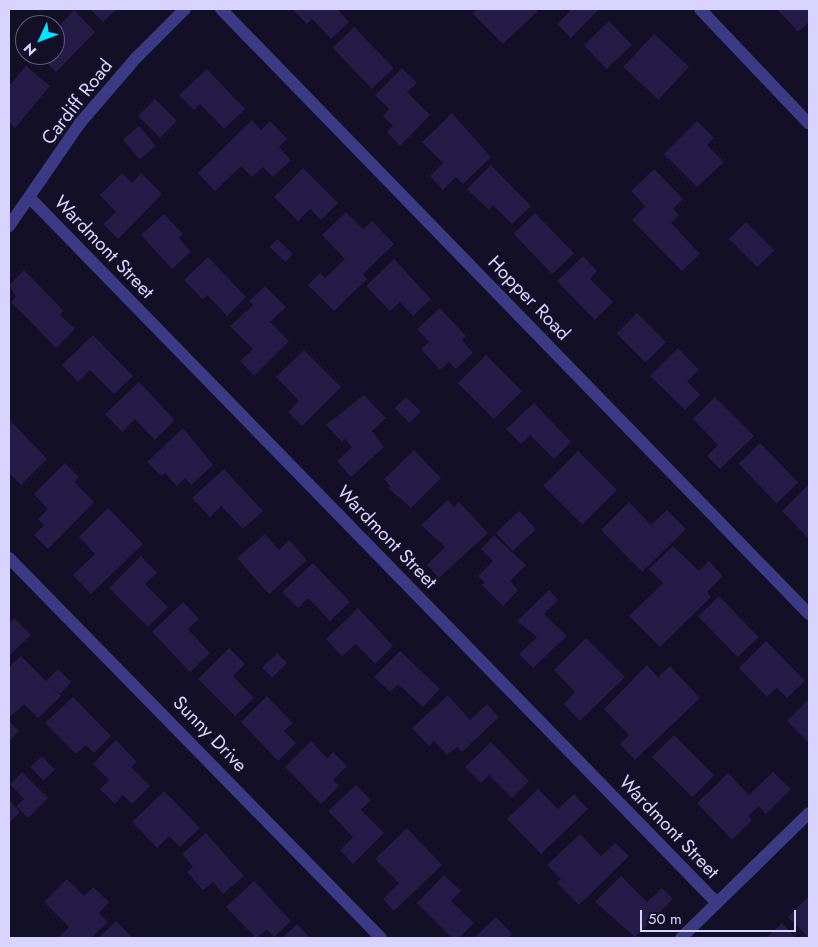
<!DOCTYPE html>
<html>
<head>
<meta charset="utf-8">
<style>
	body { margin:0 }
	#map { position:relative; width:818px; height:947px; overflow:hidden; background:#130f26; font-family:Jost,sans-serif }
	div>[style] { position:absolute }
	.building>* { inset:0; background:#241b47; transform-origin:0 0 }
	.street>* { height:12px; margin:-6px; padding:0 6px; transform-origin:6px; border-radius:6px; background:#3d3a85 }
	span { translate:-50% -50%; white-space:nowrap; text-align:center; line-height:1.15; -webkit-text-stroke:5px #130f26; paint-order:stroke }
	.street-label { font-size:19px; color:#d9d4ff }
	.frame { position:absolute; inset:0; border:10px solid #d9d4ff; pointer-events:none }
	.north { position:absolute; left:15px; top:15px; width:50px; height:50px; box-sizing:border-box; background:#130f26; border:1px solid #625e7d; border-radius:50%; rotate:227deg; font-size:14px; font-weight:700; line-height:20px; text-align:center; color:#d9d4ff }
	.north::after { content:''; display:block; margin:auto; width:18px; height:22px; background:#00e5ff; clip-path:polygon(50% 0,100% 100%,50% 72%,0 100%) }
	.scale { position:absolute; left:640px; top:910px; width:156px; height:22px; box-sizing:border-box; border:2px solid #d9d4ff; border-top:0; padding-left:6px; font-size:15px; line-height:18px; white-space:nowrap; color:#d9d4ff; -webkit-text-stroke:4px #130f26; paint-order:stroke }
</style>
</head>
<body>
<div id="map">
	<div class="building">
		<i style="clip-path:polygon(90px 9px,117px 9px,103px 22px)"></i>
		<i style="clip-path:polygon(292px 9px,337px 9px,349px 22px,331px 39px,312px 19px,307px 24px)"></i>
		<i style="clip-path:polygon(477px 9px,535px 9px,538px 11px,503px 44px,472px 13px)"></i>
		<i style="clip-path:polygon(568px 9px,599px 9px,571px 38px,557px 24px,570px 11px)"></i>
		<i style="clip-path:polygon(777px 9px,809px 9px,809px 22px,798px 32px)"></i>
		<i style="clip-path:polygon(74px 10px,95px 32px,56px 72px,40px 55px,55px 55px,55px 30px)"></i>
		<i style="left:609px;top:21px;width:33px;height:35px;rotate:46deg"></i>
		<i style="left:354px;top:27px;width:57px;height:30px;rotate:46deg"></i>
		<i style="left:654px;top:34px;width:48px;height:45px;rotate:43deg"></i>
		<i style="clip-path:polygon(26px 66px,50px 86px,15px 128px,9px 122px,9px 86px)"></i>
		<i style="clip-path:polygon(402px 68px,417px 83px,407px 92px,430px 115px,400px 146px,387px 132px,393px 126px,383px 116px,389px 109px,375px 95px)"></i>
		<i style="clip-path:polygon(207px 69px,245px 109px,224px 129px,200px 104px,194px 110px,179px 95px)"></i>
		<i style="left:155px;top:99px;width:31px;height:24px;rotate:45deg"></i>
		<i style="clip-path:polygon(452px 113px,491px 157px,463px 184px,456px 177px,443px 190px,430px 176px,443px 163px,422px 142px)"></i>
		<i style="clip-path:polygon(252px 120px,261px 130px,270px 121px,287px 139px,279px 147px,291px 160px,273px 177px,263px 167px,252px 177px,241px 166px,215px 191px,198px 173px)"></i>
		<i style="clip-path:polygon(697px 121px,714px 138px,707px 145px,724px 162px,697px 187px,664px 154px)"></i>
		<i style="left:139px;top:126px;width:26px;height:21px;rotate:50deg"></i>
		<i style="clip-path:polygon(491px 165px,531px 206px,512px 224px,493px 205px,489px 210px,467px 189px)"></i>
		<i style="clip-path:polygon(303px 168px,338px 203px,321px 220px,310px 209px,298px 221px,274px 197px)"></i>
		<i style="clip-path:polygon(654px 169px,683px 199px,673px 209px,679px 215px,671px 223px,700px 254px,682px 271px,632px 220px,645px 206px,631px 191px)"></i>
		<i style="clip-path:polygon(122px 173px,132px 183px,141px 173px,162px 194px,118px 239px,103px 224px,116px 212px,100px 195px)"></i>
		<i style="clip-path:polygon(346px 212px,363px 229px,372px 221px,394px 244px,363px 274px,367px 279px,334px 311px,308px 285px,320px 273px,325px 278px,345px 259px,322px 235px)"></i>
		<i style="left:535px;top:213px;width:56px;height:30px;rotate:46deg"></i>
		<i style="clip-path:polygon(164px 214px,183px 234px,179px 238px,191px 252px,172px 269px,141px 235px)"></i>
		<i style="left:746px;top:222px;width:40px;height:24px;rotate:45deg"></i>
		<i style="left:277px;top:239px;width:22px;height:11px;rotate:43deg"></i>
		<i style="clip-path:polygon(583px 256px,597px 271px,590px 279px,613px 302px,595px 320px,557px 281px)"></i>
		<i style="clip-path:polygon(208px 257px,246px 297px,227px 316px,207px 295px,203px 300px,184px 280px)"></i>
		<i style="clip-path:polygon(394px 259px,431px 299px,413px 316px,400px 302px,390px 311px,366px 286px)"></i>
		<i style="clip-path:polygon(24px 270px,64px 311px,60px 315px,75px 329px,56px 348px,11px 302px,16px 297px,9px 285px)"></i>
		<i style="clip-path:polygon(265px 286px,286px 307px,270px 322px,289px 341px,254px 376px,240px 361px,253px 349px,230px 326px,253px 305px,249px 301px)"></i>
		<i style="clip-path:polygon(440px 308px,466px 336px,462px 340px,473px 353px,456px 369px,449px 362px,440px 370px,421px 349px,429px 342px,417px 329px)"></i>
		<i style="left:637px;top:313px;width:41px;height:29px;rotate:45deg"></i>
		<i style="clip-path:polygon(93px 335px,133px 376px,114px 394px,90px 370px,78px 382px,62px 365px)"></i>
		<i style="clip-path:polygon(678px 348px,699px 370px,687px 381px,700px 395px,685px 410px,650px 376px)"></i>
		<i style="clip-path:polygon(304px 350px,341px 387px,302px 426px,288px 412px,299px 401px,276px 377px)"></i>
		<i style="left:486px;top:355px;width:51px;height:40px;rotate:45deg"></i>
		<i style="clip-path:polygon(139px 382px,175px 420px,155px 440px,135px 419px,122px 432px,105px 414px)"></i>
		<i style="clip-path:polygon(364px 395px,386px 418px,372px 431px,384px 447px,351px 477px,337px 461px,352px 447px,345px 439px,342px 442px,326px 425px)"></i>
		<i style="left:406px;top:397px;width:21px;height:16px;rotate:45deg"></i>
		<i style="clip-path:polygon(715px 397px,754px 436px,720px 469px,707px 456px,718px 445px,693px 419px)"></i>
		<i style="clip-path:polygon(534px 403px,571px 442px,554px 459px,530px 435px,521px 444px,506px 429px)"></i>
		<i style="clip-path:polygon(10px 420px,47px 459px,21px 485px,9px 473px)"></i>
		<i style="clip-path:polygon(183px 428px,213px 465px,191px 485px,185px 478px,177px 486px,165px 473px,161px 476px,147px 462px)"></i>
		<i style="left:760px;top:443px;width:55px;height:30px;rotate:46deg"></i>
		<i style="clip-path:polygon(414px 450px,441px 478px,411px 508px,388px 488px,390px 486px,384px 479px)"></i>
		<i style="left:578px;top:451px;width:55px;height:49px;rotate:45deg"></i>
		<i style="clip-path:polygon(65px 463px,79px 477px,74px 482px,94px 502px,48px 549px,34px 535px,44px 525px,38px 519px,48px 509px,34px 494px)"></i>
		<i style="clip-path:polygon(224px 469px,263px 511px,243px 529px,221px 506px,210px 517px,192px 498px)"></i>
		<i style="clip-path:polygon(809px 484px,809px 539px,782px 511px)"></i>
		<i style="clip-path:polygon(448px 500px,454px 507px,459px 502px,488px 533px,439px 578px,427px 565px,445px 547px,421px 525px)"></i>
		<i style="clip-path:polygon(629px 502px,651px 525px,667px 510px,686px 529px,642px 572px,601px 530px)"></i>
		<i style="clip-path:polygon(108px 508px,143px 544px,91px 594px,73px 575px,95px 554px,79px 537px)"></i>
		<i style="left:519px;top:511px;width:25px;height:32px;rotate:47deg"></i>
		<i style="clip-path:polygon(265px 534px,279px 550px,289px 540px,307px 560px,269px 594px,237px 558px)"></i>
		<i style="clip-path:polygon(494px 535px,526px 565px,510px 581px,518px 590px,503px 606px,482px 585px,484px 582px,478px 576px,493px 561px,481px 549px)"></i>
		<i style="clip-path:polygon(673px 546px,699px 571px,709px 561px,723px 576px,707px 592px,711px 597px,660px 647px,629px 616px,663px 583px,649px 569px)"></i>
		<i style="clip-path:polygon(141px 556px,157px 573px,145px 584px,168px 607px,148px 627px,109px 588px)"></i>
		<i style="clip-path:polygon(313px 563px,350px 602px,330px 621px,308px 598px,298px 608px,282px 592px)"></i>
		<i style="clip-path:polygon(549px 590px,558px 600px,544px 614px,567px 636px,533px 668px,519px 654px,537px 637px,517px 621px)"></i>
		<i style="left:719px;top:596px;width:57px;height:29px;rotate:46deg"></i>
		<i style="clip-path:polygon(183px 602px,199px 619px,188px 629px,210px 653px,190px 672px,152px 632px)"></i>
		<i style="clip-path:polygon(358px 608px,393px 646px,375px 664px,356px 644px,342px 656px,326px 639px)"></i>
		<i style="clip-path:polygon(14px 618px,31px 635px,9px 656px,9px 624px)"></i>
		<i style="clip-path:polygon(586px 638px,625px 677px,580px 721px,564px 704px,575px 692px,554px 670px)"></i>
		<i style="clip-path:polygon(766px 641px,805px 681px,787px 698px,777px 688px,767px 697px,739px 668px)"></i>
		<i style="clip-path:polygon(229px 648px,245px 664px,233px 676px,254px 698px,235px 716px,198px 679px)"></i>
		<i style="clip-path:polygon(400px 651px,440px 689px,423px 707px,398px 684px,390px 692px,374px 677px)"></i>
		<i style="left:277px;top:653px;width:14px;height:21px;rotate:45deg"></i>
		<i style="clip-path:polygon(21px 656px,46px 681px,58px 669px,71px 682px,60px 694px,49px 684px,61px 696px,38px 718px,24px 704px,11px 716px,9px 714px,9px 667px)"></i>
		<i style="clip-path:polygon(647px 665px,658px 677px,670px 666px,700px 698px,635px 760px,620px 744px,629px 735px,604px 709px)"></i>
		<i style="clip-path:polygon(448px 695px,470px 720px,487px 704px,499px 717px,462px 752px,457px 747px,447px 755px,434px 741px,429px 746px,412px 728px)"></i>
		<i style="clip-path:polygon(267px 696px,293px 723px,284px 731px,296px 743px,278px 761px,241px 722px)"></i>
		<i style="clip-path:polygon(73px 697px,111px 736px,94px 753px,86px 745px,76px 754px,45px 723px)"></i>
		<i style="clip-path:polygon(809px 699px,809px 741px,808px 742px,787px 721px)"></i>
		<i style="clip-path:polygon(9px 721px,19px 731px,9px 742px)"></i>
		<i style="left:674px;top:735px;width:57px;height:31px;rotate:45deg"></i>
		<i style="clip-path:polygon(116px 740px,137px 762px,131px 767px,150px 786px,132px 804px,123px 795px,115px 804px,100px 789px,109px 780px,93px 764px)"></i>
		<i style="clip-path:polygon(311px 741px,327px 758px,333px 752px,347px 766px,333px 780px,339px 786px,321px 804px,285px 767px)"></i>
		<i style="clip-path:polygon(491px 742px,529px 781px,512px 798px,489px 775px,481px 783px,465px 767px)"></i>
		<i style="left:42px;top:756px;width:19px;height:16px;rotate:47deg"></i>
		<i style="clip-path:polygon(22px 772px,48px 798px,28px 818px,16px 806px,24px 799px,10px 784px)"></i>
		<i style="clip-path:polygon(773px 772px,791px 789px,766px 814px,759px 806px,748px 816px,752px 820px,732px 840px,697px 803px,728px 773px,749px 795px)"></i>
		<i style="clip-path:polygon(356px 785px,371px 800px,361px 810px,384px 833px,353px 864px,340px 850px,353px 837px,328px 811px)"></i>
		<i style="clip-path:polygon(538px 789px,558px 809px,574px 794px,588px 809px,541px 854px,507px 819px)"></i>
		<i style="clip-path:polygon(164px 791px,200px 828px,180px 847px,169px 836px,157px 848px,132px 822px)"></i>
		<i style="clip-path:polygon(9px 800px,20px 812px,9px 823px)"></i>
		<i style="clip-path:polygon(407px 828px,442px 865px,394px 911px,383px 899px,399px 883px,375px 859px)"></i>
		<i style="clip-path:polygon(206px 833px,244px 876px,223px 894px,213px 882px,203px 890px,187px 872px,193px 867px,182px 854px)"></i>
		<i style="clip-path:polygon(580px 834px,601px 856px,615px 843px,629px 856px,579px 905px,557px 883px,561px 879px,547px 865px)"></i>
		<i style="clip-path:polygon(444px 875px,461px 891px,451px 901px,474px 923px,459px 938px,452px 938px,417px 903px)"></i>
		<i style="clip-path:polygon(621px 876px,647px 902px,662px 888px,673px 899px,635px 937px,595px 902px)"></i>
		<i style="clip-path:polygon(67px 879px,84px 896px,93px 887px,109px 902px,99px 913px,108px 922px,91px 938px,58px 938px,69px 927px,44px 902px)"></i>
		<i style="clip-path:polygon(254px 881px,291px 921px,274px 937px,267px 930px,256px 938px,226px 907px)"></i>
		<i style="clip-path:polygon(809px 896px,809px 938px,788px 917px)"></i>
		<i style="clip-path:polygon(496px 917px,512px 934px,508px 938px,474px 938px)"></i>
		<i style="clip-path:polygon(116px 921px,131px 936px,129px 938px,98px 938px)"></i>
		<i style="clip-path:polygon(782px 923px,796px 938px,766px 938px)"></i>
		<i style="clip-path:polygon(297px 924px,310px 938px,282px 938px)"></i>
	</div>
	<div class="street">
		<i style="left:221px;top:9px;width:844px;rotate:45.82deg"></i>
		<i style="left:700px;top:9px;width:158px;rotate:46.5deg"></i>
		<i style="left:30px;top:198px;width:984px;rotate:45.74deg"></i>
		<i style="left:9px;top:226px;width:125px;rotate:-55.4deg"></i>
		<i style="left:80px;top:123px;width:86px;rotate:-49.3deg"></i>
		<i style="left:136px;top:58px;width:69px;rotate:-45deg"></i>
		<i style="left:9px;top:558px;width:532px;rotate:45.61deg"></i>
		<i style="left:681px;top:938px;width:179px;rotate:-44.3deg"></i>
	</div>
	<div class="street-label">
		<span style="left:77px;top:102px;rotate:-52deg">Cardiff Road</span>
		<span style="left:104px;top:247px;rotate:46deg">Wardmont Street</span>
		<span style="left:529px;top:298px;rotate:46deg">Hopper Road</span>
		<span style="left:387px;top:537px;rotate:46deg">Wardmont Street</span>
		<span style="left:210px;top:734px;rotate:46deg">Sunny Drive</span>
		<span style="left:669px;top:827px;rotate:46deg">Wardmont Street</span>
	</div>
	<div class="frame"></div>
	<div class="north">N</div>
	<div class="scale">50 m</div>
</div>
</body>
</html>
